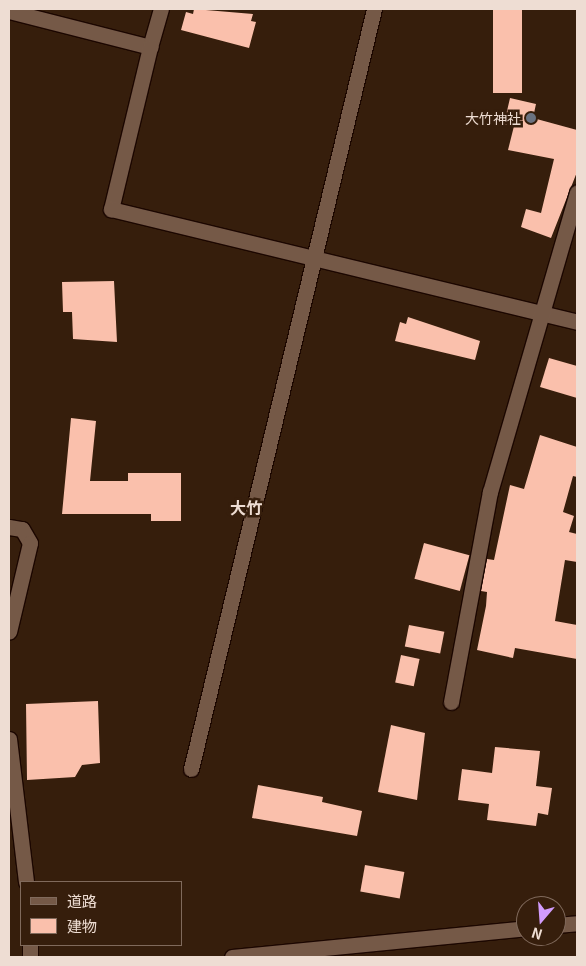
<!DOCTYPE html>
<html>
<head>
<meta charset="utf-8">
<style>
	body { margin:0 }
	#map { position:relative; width:586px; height:966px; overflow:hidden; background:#361e0c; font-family:Georgia,"Noto Sans JP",serif }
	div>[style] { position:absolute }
	.building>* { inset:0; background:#fac0ac; transform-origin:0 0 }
	.roads { filter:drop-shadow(1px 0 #1c0700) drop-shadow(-1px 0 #1c0700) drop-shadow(0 1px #1c0700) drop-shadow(0 -1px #1c0700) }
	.minor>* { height:15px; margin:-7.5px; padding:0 7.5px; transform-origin:7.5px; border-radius:7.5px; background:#755947 }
	.dots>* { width:14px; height:14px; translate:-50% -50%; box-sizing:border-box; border:2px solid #361e0c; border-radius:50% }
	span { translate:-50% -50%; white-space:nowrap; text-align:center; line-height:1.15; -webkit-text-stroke:5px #361e0c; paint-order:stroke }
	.poi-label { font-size:14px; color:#eeddd3 }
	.right { translate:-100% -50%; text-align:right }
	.quarter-label { font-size:16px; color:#eeddd3; font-weight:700 }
	.frame { position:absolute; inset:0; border:10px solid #eeddd3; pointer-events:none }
	.legend { position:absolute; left:20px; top:881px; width:162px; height:65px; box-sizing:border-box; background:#361e0c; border:1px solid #806a5c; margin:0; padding:6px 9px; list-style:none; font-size:15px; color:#eeddd3 }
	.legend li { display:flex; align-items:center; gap:10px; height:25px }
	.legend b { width:25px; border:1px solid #806a5c }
	.north { position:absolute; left:516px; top:896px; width:50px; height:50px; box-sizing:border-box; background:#361e0c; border:1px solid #806a5c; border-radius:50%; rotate:198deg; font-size:14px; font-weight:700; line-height:20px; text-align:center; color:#eeddd3 }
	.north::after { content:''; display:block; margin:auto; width:18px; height:22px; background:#d29cfd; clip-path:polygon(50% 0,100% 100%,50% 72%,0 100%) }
</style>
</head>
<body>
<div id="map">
	<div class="building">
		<i style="clip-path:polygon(194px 9px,253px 14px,251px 21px,256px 22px,249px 48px,181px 30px,186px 12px,193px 14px)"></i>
		<i style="left:493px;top:9px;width:29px;height:84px"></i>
		<i style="clip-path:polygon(510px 98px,536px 104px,533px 118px,577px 130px,577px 172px,551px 238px,521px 227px,526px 209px,541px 213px,554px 159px,508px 150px,514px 126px,504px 124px)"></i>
		<i style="clip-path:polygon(114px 281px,117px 342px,73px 339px,72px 312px,63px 312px,62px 282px)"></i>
		<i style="clip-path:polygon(408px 317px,480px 341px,475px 360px,395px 341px,400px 322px,406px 324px)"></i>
		<i style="clip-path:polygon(549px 358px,577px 366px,577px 398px,540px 387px)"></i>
		<i style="clip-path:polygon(71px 418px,96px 421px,90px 481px,128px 481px,128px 473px,181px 473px,181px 521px,151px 521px,151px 514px,62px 514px)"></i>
		<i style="clip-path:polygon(540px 435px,577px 447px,577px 477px,573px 476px,563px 512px,574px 516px,569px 532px,577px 534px,577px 562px,565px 560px,555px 621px,577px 625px,577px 659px,515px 648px,513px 658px,477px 650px,486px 606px,487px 592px,481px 591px,487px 559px,494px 560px,510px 485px,524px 489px)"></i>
		<i style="left:424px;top:543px;width:47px;height:37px;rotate:15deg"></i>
		<i style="left:409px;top:625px;width:36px;height:22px;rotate:11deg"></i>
		<i style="left:401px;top:655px;width:19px;height:28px;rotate:12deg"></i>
		<i style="clip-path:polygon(98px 701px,100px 763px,82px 765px,75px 777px,27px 780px,26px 704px)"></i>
		<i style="clip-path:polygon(391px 725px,425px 733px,417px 800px,378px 792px)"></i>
		<i style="clip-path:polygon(495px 747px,540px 751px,536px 786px,552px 788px,548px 815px,538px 813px,536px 826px,487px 820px,489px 804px,458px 800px,462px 769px,492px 773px)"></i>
		<i style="clip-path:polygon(258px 785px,323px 797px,322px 802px,362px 811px,357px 836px,252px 818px)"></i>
		<i style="left:365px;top:865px;width:40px;height:27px;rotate:10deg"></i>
	</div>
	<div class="roads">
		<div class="minor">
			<i style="left:9px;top:11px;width:146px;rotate:14.3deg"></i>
			<i style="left:150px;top:47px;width:40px;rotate:-74deg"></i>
			<i style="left:150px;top:47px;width:167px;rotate:103.5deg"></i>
			<i style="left:111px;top:209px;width:480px;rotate:13.6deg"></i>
			<i style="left:9px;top:527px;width:13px;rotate:9deg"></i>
			<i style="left:22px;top:529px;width:16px;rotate:60deg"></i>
			<i style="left:30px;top:543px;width:91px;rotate:103.3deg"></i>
			<i style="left:451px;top:702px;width:214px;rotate:-79.5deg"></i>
			<i style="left:490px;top:492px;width:312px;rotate:-73.8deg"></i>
			<i style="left:9px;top:739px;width:144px;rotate:83.2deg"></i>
			<i style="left:191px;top:769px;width:782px;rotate:-76.46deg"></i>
			<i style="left:556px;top:925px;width:21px;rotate:-5deg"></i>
			<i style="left:30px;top:957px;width:12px;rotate:-90deg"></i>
			<i style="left:232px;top:957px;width:295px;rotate:-5.6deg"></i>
		</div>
	</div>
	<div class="dots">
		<i style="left:531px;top:118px;background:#6b7280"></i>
	</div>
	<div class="poi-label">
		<span class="right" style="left:521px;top:118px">大竹神社</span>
	</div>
	<div class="quarter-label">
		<span style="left:246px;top:507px">大竹</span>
	</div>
	<div class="frame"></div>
	<ul class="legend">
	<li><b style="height:6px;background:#755947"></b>道路</li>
	<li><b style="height:14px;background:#fac0ac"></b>建物</li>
	</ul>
	<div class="north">N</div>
</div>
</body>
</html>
